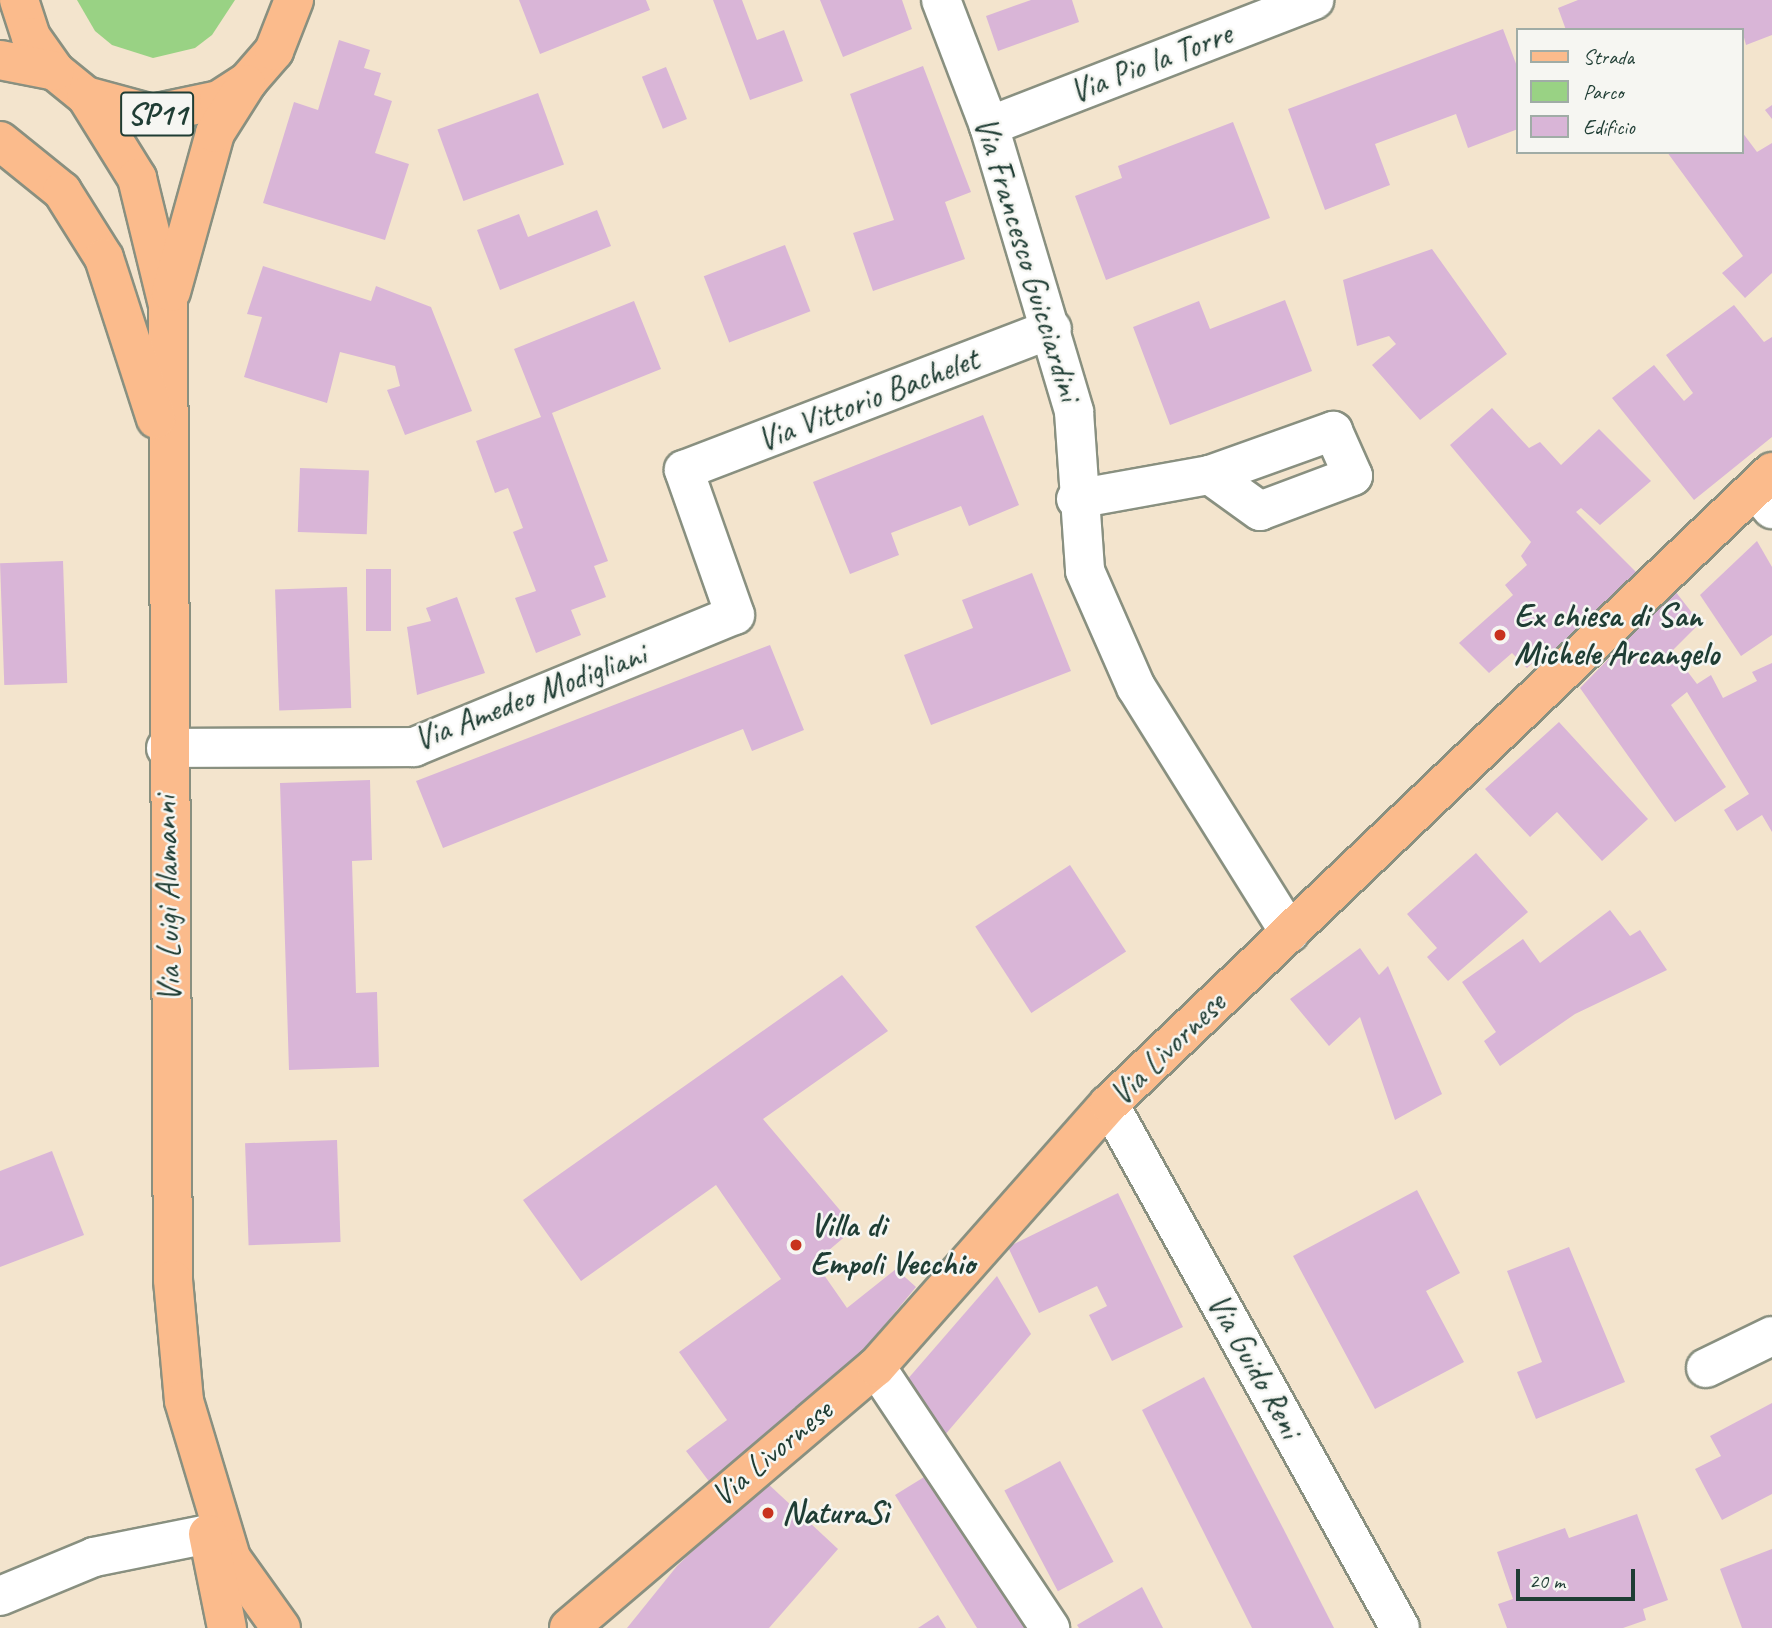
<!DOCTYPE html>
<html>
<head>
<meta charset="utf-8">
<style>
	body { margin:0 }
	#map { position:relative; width:1772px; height:1628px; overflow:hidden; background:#f3e4cd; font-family:Caveat,sans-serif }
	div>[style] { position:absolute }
	.green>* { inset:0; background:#99d284 }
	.building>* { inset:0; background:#d9b5d7; transform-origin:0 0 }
	.roads { filter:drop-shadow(2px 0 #899080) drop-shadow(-2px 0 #899080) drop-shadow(0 2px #899080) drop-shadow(0 -2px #899080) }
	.minor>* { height:38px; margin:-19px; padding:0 19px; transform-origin:19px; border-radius:19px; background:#fff }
	.major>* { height:38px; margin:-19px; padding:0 19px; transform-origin:19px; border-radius:19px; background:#fbbb8c }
	.dots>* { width:19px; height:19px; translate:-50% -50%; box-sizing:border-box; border:4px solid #f6f6f2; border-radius:50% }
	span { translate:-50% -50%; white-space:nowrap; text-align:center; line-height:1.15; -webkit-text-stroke:5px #f6f6f2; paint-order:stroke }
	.shield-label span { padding:2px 5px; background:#f6f6f2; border:2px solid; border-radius:5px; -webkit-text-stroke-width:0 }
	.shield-label { font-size:32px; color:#1f3d34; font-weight:700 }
	.street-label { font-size:33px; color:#1f3d34 }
	.poi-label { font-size:33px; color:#1f3d34; font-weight:700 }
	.left { translate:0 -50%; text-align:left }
	.legend { position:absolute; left:1516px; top:28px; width:228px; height:126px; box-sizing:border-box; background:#f6f6f2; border:2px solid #a0aca6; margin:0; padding:9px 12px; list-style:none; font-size:21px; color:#1f3d34 }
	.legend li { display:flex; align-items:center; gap:14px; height:35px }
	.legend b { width:35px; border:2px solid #a0aca6 }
	.scale { position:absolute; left:1516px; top:1569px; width:119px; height:32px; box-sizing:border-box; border:4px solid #1f3d34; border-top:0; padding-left:9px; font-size:21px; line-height:24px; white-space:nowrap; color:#1f3d34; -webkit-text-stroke:5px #f6f6f2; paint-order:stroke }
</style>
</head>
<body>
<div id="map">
	<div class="green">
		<i style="clip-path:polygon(77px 0,235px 0,212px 35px,195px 48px,153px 58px,112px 45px,95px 31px)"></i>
	</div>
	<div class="building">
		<i style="clip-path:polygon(519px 0,646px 0,650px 10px,540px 54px)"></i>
		<i style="clip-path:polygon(713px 0,742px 0,757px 40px,784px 30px,803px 81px,750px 100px)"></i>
		<i style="clip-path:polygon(820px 0,902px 0,912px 29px,843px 57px)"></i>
		<i style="clip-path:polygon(1031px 0,1072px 0,1079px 22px,998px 51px,986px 16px)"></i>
		<i style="clip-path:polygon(1578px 0,1772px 0,1772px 35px,1746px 45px,1742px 30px,1566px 30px,1558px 8px)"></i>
		<i style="clip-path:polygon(1503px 29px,1518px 69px,1518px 129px,1468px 148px,1456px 114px,1375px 144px,1390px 185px,1325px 210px,1288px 109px)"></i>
		<i style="clip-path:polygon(339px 40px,370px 50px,364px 68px,381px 73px,374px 95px,392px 101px,375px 153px,409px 164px,385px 240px,263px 203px,294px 102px,318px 110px)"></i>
		<i style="clip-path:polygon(923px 66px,971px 192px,945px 202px,965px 259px,873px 291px,853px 233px,894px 220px,850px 94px)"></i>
		<i style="left:666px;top:67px;width:56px;height:26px;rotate:68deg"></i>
		<i style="left:538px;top:93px;width:76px;height:107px;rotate:70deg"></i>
		<i style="clip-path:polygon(1772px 105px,1772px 119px,1765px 110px)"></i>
		<i style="clip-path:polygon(1233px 122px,1270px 218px,1106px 280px,1075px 196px,1122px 178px,1118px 166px)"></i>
		<i style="clip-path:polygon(1742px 132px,1757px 152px,1772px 143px,1772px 273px,1745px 298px,1722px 273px,1743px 256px,1667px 152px,1742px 152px)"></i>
		<i style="clip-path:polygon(597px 210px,611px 246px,500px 290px,477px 230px,519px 214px,528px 237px)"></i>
		<i style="left:785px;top:245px;width:71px;height:87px;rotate:69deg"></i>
		<i style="clip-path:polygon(1432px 249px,1507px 354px,1420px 420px,1372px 365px,1396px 344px,1389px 336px,1357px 346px,1343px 280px)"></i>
		<i style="clip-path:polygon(263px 266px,371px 301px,376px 286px,431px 307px,472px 411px,405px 435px,387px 390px,400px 386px,395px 366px,340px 352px,327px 403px,244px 377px,262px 317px,247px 314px)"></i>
		<i style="clip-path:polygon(1285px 300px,1312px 371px,1170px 425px,1133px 327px,1199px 301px,1210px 329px)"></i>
		<i style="clip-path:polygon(634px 301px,661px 369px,552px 413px,608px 561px,594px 566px,606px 597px,571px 610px,581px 635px,536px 653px,515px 598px,536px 591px,513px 532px,523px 528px,508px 488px,495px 493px,476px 441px,541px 417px,514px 349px)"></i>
		<i style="clip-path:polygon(1734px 305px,1764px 342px,1772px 337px,1772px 437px,1694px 500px,1612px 398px,1654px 365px,1684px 401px,1693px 393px,1666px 355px)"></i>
		<i style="clip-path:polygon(1492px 408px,1529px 448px,1540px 442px,1561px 465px,1599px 429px,1651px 481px,1600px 525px,1581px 508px,1576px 512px,1637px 573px,1555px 651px,1549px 647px,1527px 668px,1512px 653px,1489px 673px,1459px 643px,1513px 595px,1505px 585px,1527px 565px,1521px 556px,1531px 542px,1450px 445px)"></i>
		<i style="clip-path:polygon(983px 415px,1019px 505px,969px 526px,961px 506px,891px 533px,899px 555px,850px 574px,813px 482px)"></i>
		<i style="left:300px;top:468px;width:69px;height:64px;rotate:2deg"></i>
		<i style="clip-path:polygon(1757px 541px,1772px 567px,1772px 635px,1741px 656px,1700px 595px)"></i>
		<i style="left:63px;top:561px;width:122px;height:63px;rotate:88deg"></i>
		<i style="left:366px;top:569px;width:25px;height:62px"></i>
		<i style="clip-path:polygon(1032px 573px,1071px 671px,931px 725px,904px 655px,973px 628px,962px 600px)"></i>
		<i style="left:347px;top:587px;width:121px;height:72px;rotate:88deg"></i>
		<i style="clip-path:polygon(1675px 591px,1700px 623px,1672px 651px,1697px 684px,1711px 675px,1723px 698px,1757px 681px,1752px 672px,1772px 663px,1772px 832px,1762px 815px,1737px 831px,1724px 810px,1749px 794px,1687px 692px,1671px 705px,1726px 787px,1675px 822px,1580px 688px)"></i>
		<i style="clip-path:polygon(457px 597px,485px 673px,417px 695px,407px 627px,431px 621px,426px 608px)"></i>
		<i style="clip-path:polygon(770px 645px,804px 730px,752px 751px,743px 729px,443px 848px,416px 781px)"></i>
		<i style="clip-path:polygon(1559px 722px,1648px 819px,1602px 861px,1557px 812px,1530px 837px,1485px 789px)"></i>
		<i style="clip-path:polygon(370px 780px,372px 860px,352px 861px,356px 993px,377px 992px,379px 1067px,289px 1070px,280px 783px)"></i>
		<i style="clip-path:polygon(1476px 853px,1528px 912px,1448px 981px,1427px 957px,1437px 948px,1407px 914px)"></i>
		<i style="left:1070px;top:865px;width:103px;height:113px;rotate:57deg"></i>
		<i style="clip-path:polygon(1610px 910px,1630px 936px,1640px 930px,1667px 970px,1575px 1014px,1500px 1066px,1484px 1041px,1496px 1032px,1462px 982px,1523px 939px,1540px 963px)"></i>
		<i style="clip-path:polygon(1360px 948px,1379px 975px,1388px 966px,1442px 1094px,1395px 1120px,1360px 1017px,1329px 1046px,1290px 999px)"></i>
		<i style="clip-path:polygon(842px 975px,888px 1031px,763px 1119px,855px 1228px,815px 1262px,847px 1308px,896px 1269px,916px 1287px,853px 1363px,711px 1484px,686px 1451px,727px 1420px,679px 1352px,781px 1279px,716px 1185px,581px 1281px,523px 1200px)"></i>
		<i style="left:337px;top:1140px;width:102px;height:92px;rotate:88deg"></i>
		<i style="clip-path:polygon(52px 1151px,84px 1235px,0 1267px,0 1171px)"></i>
		<i style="clip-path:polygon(1417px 1190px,1460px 1273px,1426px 1291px,1464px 1362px,1375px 1409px,1293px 1256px)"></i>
		<i style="clip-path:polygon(1118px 1193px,1183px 1327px,1112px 1361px,1089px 1315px,1107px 1306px,1097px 1286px,1039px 1313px,1008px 1247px)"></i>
		<i style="clip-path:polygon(1569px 1247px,1625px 1382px,1536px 1419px,1517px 1372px,1542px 1362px,1507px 1271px)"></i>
		<i style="clip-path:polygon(997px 1276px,1031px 1334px,944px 1436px,906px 1381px)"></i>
		<i style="clip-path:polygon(1204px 1377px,1284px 1530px,1334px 1628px,1252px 1628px,1142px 1410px)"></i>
		<i style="clip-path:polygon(1772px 1403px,1772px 1494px,1722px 1520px,1695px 1469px,1721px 1456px,1710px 1436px)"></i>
		<i style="left:1060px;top:1461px;width:114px;height:63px;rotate:62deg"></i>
		<i style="clip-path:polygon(929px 1474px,1025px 1628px,977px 1628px,895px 1495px)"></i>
		<i style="clip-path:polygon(765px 1481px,838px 1549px,769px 1628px,627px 1628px,677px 1566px)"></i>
		<i style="clip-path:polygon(1637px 1514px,1668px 1600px,1643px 1609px,1646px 1620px,1623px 1628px,1507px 1628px,1498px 1604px,1513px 1599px,1497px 1552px,1565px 1528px,1569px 1538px)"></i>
		<i style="clip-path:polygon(1772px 1549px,1772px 1628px,1742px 1628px,1720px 1569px)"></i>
		<i style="clip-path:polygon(1142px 1587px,1163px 1628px,1079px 1628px,1077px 1625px)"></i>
		<i style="clip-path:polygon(938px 1615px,946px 1628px,918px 1628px)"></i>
	</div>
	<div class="roads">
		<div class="minor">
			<i style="left:941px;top:0;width:135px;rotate:69.1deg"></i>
			<i style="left:989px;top:126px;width:298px;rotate:73.4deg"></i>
			<i style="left:1074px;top:412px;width:159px;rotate:86deg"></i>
			<i style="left:1085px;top:571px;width:127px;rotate:66.3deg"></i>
			<i style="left:1136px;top:687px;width:290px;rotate:58deg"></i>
			<i style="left:989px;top:126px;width:349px;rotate:-21.2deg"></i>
			<i style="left:1756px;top:490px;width:25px;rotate:50deg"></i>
			<i style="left:1076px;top:499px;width:136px;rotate:-10.2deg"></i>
			<i style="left:1210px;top:475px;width:131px;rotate:-19.7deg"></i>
			<i style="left:1333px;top:431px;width:49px;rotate:66deg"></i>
			<i style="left:1353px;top:476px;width:99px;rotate:159.4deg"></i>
			<i style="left:1260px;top:511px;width:62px;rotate:-144.2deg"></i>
			<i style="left:166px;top:748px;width:248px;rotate:-0.2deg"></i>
			<i style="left:414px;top:747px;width:347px;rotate:-22.4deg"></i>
			<i style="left:735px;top:615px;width:154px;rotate:-109.4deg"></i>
			<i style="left:684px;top:470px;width:394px;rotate:-21deg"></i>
			<i style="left:1109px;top:1104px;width:599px;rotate:60.95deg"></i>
			<i style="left:876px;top:1367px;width:314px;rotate:56.3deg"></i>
			<i style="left:1706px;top:1368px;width:73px;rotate:-25.9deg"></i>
			<i style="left:0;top:1596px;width:102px;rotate:-22.5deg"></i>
			<i style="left:94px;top:1557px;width:116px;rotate:-11.4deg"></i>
		</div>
		<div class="major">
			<i style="left:19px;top:0;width:39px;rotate:72deg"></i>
			<i style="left:31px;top:37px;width:42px;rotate:54.8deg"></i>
			<i style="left:55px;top:71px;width:40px;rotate:39deg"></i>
			<i style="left:86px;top:96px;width:68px;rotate:15.3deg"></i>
			<i style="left:152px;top:114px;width:68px;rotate:-11.8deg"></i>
			<i style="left:219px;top:100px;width:35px;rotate:-33deg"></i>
			<i style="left:248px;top:81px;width:40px;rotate:-49deg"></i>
			<i style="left:274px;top:51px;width:55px;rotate:-68.6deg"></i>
			<i style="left:0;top:60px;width:56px;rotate:11.3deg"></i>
			<i style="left:86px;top:96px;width:97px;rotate:58.1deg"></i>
			<i style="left:137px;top:178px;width:131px;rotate:76.3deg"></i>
			<i style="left:168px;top:305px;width:975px;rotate:89.71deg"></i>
			<i style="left:173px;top:1280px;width:121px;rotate:84.8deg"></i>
			<i style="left:184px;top:1401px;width:164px;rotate:73.3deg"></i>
			<i style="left:231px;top:1558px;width:86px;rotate:54.5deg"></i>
			<i style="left:0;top:141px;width:80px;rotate:38.9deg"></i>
			<i style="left:62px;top:191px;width:79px;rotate:57.9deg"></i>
			<i style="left:104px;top:258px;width:169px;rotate:72.1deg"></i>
			<i style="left:171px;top:292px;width:165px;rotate:-74.5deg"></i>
			<i style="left:215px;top:133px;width:58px;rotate:-57.7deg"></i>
			<i style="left:208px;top:1534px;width:96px;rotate:78.6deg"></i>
			<i style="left:569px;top:1628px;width:403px;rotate:-40.4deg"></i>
			<i style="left:876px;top:1367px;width:351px;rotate:-48.5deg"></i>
			<i style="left:1109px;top:1104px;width:916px;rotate:-43.63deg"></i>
		</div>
	</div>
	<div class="dots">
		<i style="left:1500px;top:635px;background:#c8321e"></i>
		<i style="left:796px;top:1245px;background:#c8321e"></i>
		<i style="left:768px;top:1513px;background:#c8321e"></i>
	</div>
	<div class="shield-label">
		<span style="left:157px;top:114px">SP11</span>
	</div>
	<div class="street-label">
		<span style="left:1151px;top:63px;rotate:-21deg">Via Pio la Torre</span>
		<span style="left:1027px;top:259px;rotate:73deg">Via Francesco Guicciardini</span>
		<span style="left:868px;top:400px;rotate:-21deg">Via Vittorio Bachelet</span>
		<span style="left:530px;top:697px;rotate:-21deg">Via Amedeo Modigliani</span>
		<span style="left:168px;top:899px;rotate:-91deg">Via Luigi Alamanni</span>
		<span style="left:1168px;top:1049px;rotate:-44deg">Via Livornese</span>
		<span style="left:1254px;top:1366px;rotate:61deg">Via Guido Reni</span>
		<span style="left:772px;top:1453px;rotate:-40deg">Via Livornese</span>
	</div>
	<div class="poi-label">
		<span class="left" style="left:1514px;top:635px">Ex chiesa di San<br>Michele Arcangelo</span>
		<span class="left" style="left:810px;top:1245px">Villa di<br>Empoli Vecchio</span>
		<span class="left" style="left:782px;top:1513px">NaturaSì</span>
	</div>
	<ul class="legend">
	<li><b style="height:9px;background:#fbbb8c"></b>Strada</li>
	<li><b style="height:19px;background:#99d284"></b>Parco</li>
	<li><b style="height:19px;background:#d9b5d7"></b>Edificio</li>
	</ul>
	<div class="scale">20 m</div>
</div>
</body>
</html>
